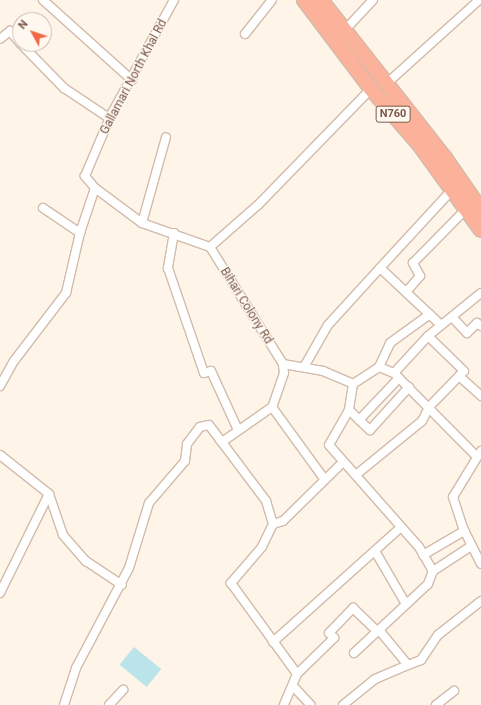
<!DOCTYPE html>
<html>
<head>
<meta charset="utf-8">
<style>
	body { margin:0 }
	#map { position:relative; width:481px; height:705px; overflow:hidden; background:#fef5e8; font-family:Roboto,sans-serif }
	div>[style] { position:absolute }
	.water>* { inset:0; background:#bae4ea; transform-origin:0 0 }
	.roads { filter:drop-shadow(1px 0 #d2bbab) drop-shadow(-1px 0 #d2bbab) drop-shadow(0 1px #d2bbab) drop-shadow(0 -1px #d2bbab) }
	.street>* { height:8px; margin:-4px; padding:0 4px; transform-origin:4px; border-radius:4px; background:#fff }
	.highway>* { height:14px; margin:-7px; padding:0 7px; transform-origin:7px; border-radius:7px; background:#fcb19a }
	span { translate:-50% -50%; white-space:nowrap; text-align:center; line-height:1.15; -webkit-text-stroke:3px #fff8f0; paint-order:stroke }
	.shield-label span { padding:1px 3px; background:#fff8f0; border:1px solid; border-radius:3px; -webkit-text-stroke-width:0 }
	.shield-label { font-size:11px; color:#7b5949; font-weight:700 }
	.street-label { font-size:12px; color:#7b5949 }
	.north { position:absolute; left:12px; top:12px; width:40px; height:40px; box-sizing:border-box; background:#fff8f0; border:1px solid #cab8ad; border-radius:50%; rotate:310deg; font-size:11px; font-weight:700; line-height:16px; text-align:center; color:#7b5949 }
	.north::after { content:''; display:block; margin:auto; width:14px; height:18px; background:#f16644; clip-path:polygon(50% 0,100% 100%,50% 72%,0 100%) }
</style>
</head>
<body>
<div id="map">
	<div class="water">
		<i style="left:134px;top:647px;width:35px;height:23px;rotate:39deg"></i>
	</div>
	<div class="roads">
		<div class="street">
			<i style="left:43px;top:0;width:120px;rotate:42deg"></i>
			<i style="left:344px;top:31px;width:42px;rotate:-46.9deg"></i>
			<i style="left:245px;top:34px;width:43px;rotate:-51.5deg"></i>
			<i style="left:0;top:39px;width:13px;rotate:-39deg"></i>
			<i style="left:10px;top:31px;width:16px;rotate:50deg"></i>
			<i style="left:21px;top:44px;width:62px;rotate:45.7deg"></i>
			<i style="left:64px;top:88px;width:54px;rotate:33.7deg"></i>
			<i style="left:385px;top:85px;width:127px;rotate:-42.1deg"></i>
			<i style="left:95px;top:188px;width:59px;rotate:36.7deg"></i>
			<i style="left:142px;top:223px;width:72px;rotate:19.4deg"></i>
			<i style="left:210px;top:247px;width:64px;rotate:-41.2deg"></i>
			<i style="left:258px;top:205px;width:162px;rotate:-45.8deg"></i>
			<i style="left:43px;top:208px;width:45px;rotate:34deg"></i>
			<i style="left:142px;top:223px;width:89px;rotate:-74.4deg"></i>
			<i style="left:174px;top:233px;width:36px;rotate:100deg"></i>
			<i style="left:168px;top:268px;width:111px;rotate:71.1deg"></i>
			<i style="left:204px;top:373px;width:7px;rotate:-16deg"></i>
			<i style="left:211px;top:371px;width:65px;rotate:65.4deg"></i>
			<i style="left:210px;top:247px;width:138px;rotate:58deg"></i>
			<i style="left:283px;top:364px;width:9px;rotate:84deg"></i>
			<i style="left:284px;top:373px;width:36px;rotate:109deg"></i>
			<i style="left:272px;top:407px;width:61px;rotate:145deg"></i>
			<i style="left:222px;top:442px;width:3px;rotate:-135deg"></i>
			<i style="left:407px;top:291px;width:20px;rotate:-49deg"></i>
			<i style="left:420px;top:276px;width:15px;rotate:-118deg"></i>
			<i style="left:413px;top:263px;width:74px;rotate:-45.5deg"></i>
			<i style="left:452px;top:317px;width:22px;rotate:47deg"></i>
			<i style="left:467px;top:333px;width:14px;rotate:-45deg"></i>
			<i style="left:477px;top:323px;width:5px;rotate:37deg"></i>
			<i style="left:441px;top:325px;width:83px;rotate:-136.9deg"></i>
			<i style="left:380px;top:268px;width:105px;rotate:-47.3deg"></i>
			<i style="left:283px;top:364px;width:41px;rotate:9.9deg"></i>
			<i style="left:323px;top:371px;width:33px;rotate:23deg"></i>
			<i style="left:353px;top:384px;width:31px;rotate:-33deg"></i>
			<i style="left:379px;top:367px;width:16px;rotate:22deg"></i>
			<i style="left:394px;top:373px;width:50px;rotate:-47.4deg"></i>
			<i style="left:428px;top:336px;width:68px;rotate:-39.1deg"></i>
			<i style="left:304px;top:367px;width:48px;rotate:-60.3deg"></i>
			<i style="left:328px;top:325px;width:77px;rotate:-47.6deg"></i>
			<i style="left:379px;top:367px;width:26px;rotate:-65deg"></i>
			<i style="left:390px;top:343px;width:49px;rotate:-35.9deg"></i>
			<i style="left:394px;top:373px;width:117px;rotate:45.3deg"></i>
			<i style="left:459px;top:376px;width:30px;rotate:42deg"></i>
			<i style="left:353px;top:384px;width:26px;rotate:99deg"></i>
			<i style="left:349px;top:410px;width:40px;rotate:119.7deg"></i>
			<i style="left:329px;top:445px;width:136px;rotate:48.6deg"></i>
			<i style="left:419px;top:547px;width:28px;rotate:60deg"></i>
			<i style="left:433px;top:571px;width:45px;rotate:-33.3deg"></i>
			<i style="left:0;top:386px;width:29px;rotate:-61deg"></i>
			<i style="left:14px;top:361px;width:86px;rotate:-52.6deg"></i>
			<i style="left:66px;top:293px;width:62px;rotate:-76.9deg"></i>
			<i style="left:80px;top:233px;width:47px;rotate:-71.6deg"></i>
			<i style="left:95px;top:188px;width:16px;rotate:-130deg"></i>
			<i style="left:85px;top:176px;width:66px;rotate:-66.9deg"></i>
			<i style="left:111px;top:115px;width:131px;rotate:-61.3deg"></i>
			<i style="left:272px;top:407px;width:90px;rotate:54deg"></i>
			<i style="left:349px;top:410px;width:29px;rotate:44deg"></i>
			<i style="left:370px;top:430px;width:58px;rotate:-47.8deg"></i>
			<i style="left:359px;top:420px;width:58px;rotate:-46.4deg"></i>
			<i style="left:481px;top:451px;width:54px;rotate:121.3deg"></i>
			<i style="left:453px;top:497px;width:33px;rotate:72deg"></i>
			<i style="left:463px;top:528px;width:40px;rotate:63.4deg"></i>
			<i style="left:0;top:455px;width:63px;rotate:38.5deg"></i>
			<i style="left:49px;top:494px;width:43px;rotate:71.1deg"></i>
			<i style="left:63px;top:535px;width:35px;rotate:49deg"></i>
			<i style="left:86px;top:561px;width:43px;rotate:33.7deg"></i>
			<i style="left:357px;top:474px;width:84px;rotate:-39.2deg"></i>
			<i style="left:422px;top:421px;width:16px;rotate:-63deg"></i>
			<i style="left:429px;top:407px;width:50px;rotate:-45.8deg"></i>
			<i style="left:464px;top:371px;width:50px;rotate:-135.8deg"></i>
			<i style="left:273px;top:524px;width:10px;rotate:-17deg"></i>
			<i style="left:283px;top:521px;width:84px;rotate:-44.5deg"></i>
			<i style="left:375px;top:551px;width:61px;rotate:59.7deg"></i>
			<i style="left:423px;top:555px;width:48px;rotate:-30.3deg"></i>
			<i style="left:0;top:593px;width:110px;rotate:-63.7deg"></i>
			<i style="left:273px;top:642px;width:172px;rotate:-41.9deg"></i>
			<i style="left:354px;top:653px;width:101px;rotate:-43deg"></i>
			<i style="left:428px;top:584px;width:14px;rotate:-69deg"></i>
			<i style="left:408px;top:665px;width:14px;rotate:-21deg"></i>
			<i style="left:421px;top:660px;width:30px;rotate:-56deg"></i>
			<i style="left:438px;top:635px;width:55px;rotate:-38.3deg"></i>
			<i style="left:297px;top:674px;width:52px;rotate:-44.2deg"></i>
			<i style="left:334px;top:638px;width:7px;rotate:-135deg"></i>
			<i style="left:329px;top:633px;width:35px;rotate:-46deg"></i>
			<i style="left:353px;top:608px;width:33px;rotate:44deg"></i>
			<i style="left:293px;top:686px;width:26px;rotate:47deg"></i>
			<i style="left:64px;top:705px;width:39px;rotate:-72deg"></i>
			<i style="left:76px;top:668px;width:113px;rotate:-62.1deg"></i>
			<i style="left:129px;top:568px;width:68px;rotate:-72.9deg"></i>
			<i style="left:149px;top:503px;width:55px;rotate:-49.4deg"></i>
			<i style="left:185px;top:461px;width:17px;rotate:-83deg"></i>
			<i style="left:187px;top:444px;width:21px;rotate:-53deg"></i>
			<i style="left:200px;top:427px;width:9px;rotate:-13deg"></i>
			<i style="left:209px;top:425px;width:95px;rotate:53.1deg"></i>
			<i style="left:266px;top:501px;width:24px;rotate:73deg"></i>
			<i style="left:273px;top:524px;width:25px;rotate:116deg"></i>
			<i style="left:262px;top:547px;width:48px;rotate:130.7deg"></i>
			<i style="left:231px;top:583px;width:112px;rotate:54deg"></i>
			<i style="left:297px;top:674px;width:34px;rotate:113deg"></i>
			<i style="left:109px;top:705px;width:21px;rotate:-47deg"></i>
			<i style="left:343px;top:705px;width:41px;rotate:-39.1deg"></i>
			<i style="left:375px;top:679px;width:36px;rotate:-23deg"></i>
			<i style="left:408px;top:665px;width:45px;rotate:-129.6deg"></i>
			<i style="left:436px;top:705px;width:23px;rotate:-38deg"></i>
		</div>
		<div class="highway">
			<i style="left:304px;top:0;width:111px;rotate:53deg"></i>
			<i style="left:371px;top:89px;width:72px;rotate:49deg"></i>
			<i style="left:418px;top:143px;width:107px;rotate:54.1deg"></i>
			<i style="left:321px;top:0;width:201px;rotate:51.9deg"></i>
			<i style="left:445px;top:158px;width:63px;rotate:55.3deg"></i>
		</div>
	</div>
	<div class="shield-label">
		<span style="left:393px;top:114px">N760</span>
	</div>
	<div class="street-label">
		<span style="left:134px;top:77px;rotate:-62deg">Gallamari North Khal Rd</span>
		<span style="left:246px;top:306px;rotate:58deg">Bihari Colony Rd</span>
	</div>
	<div class="north">N</div>
</div>
</body>
</html>
